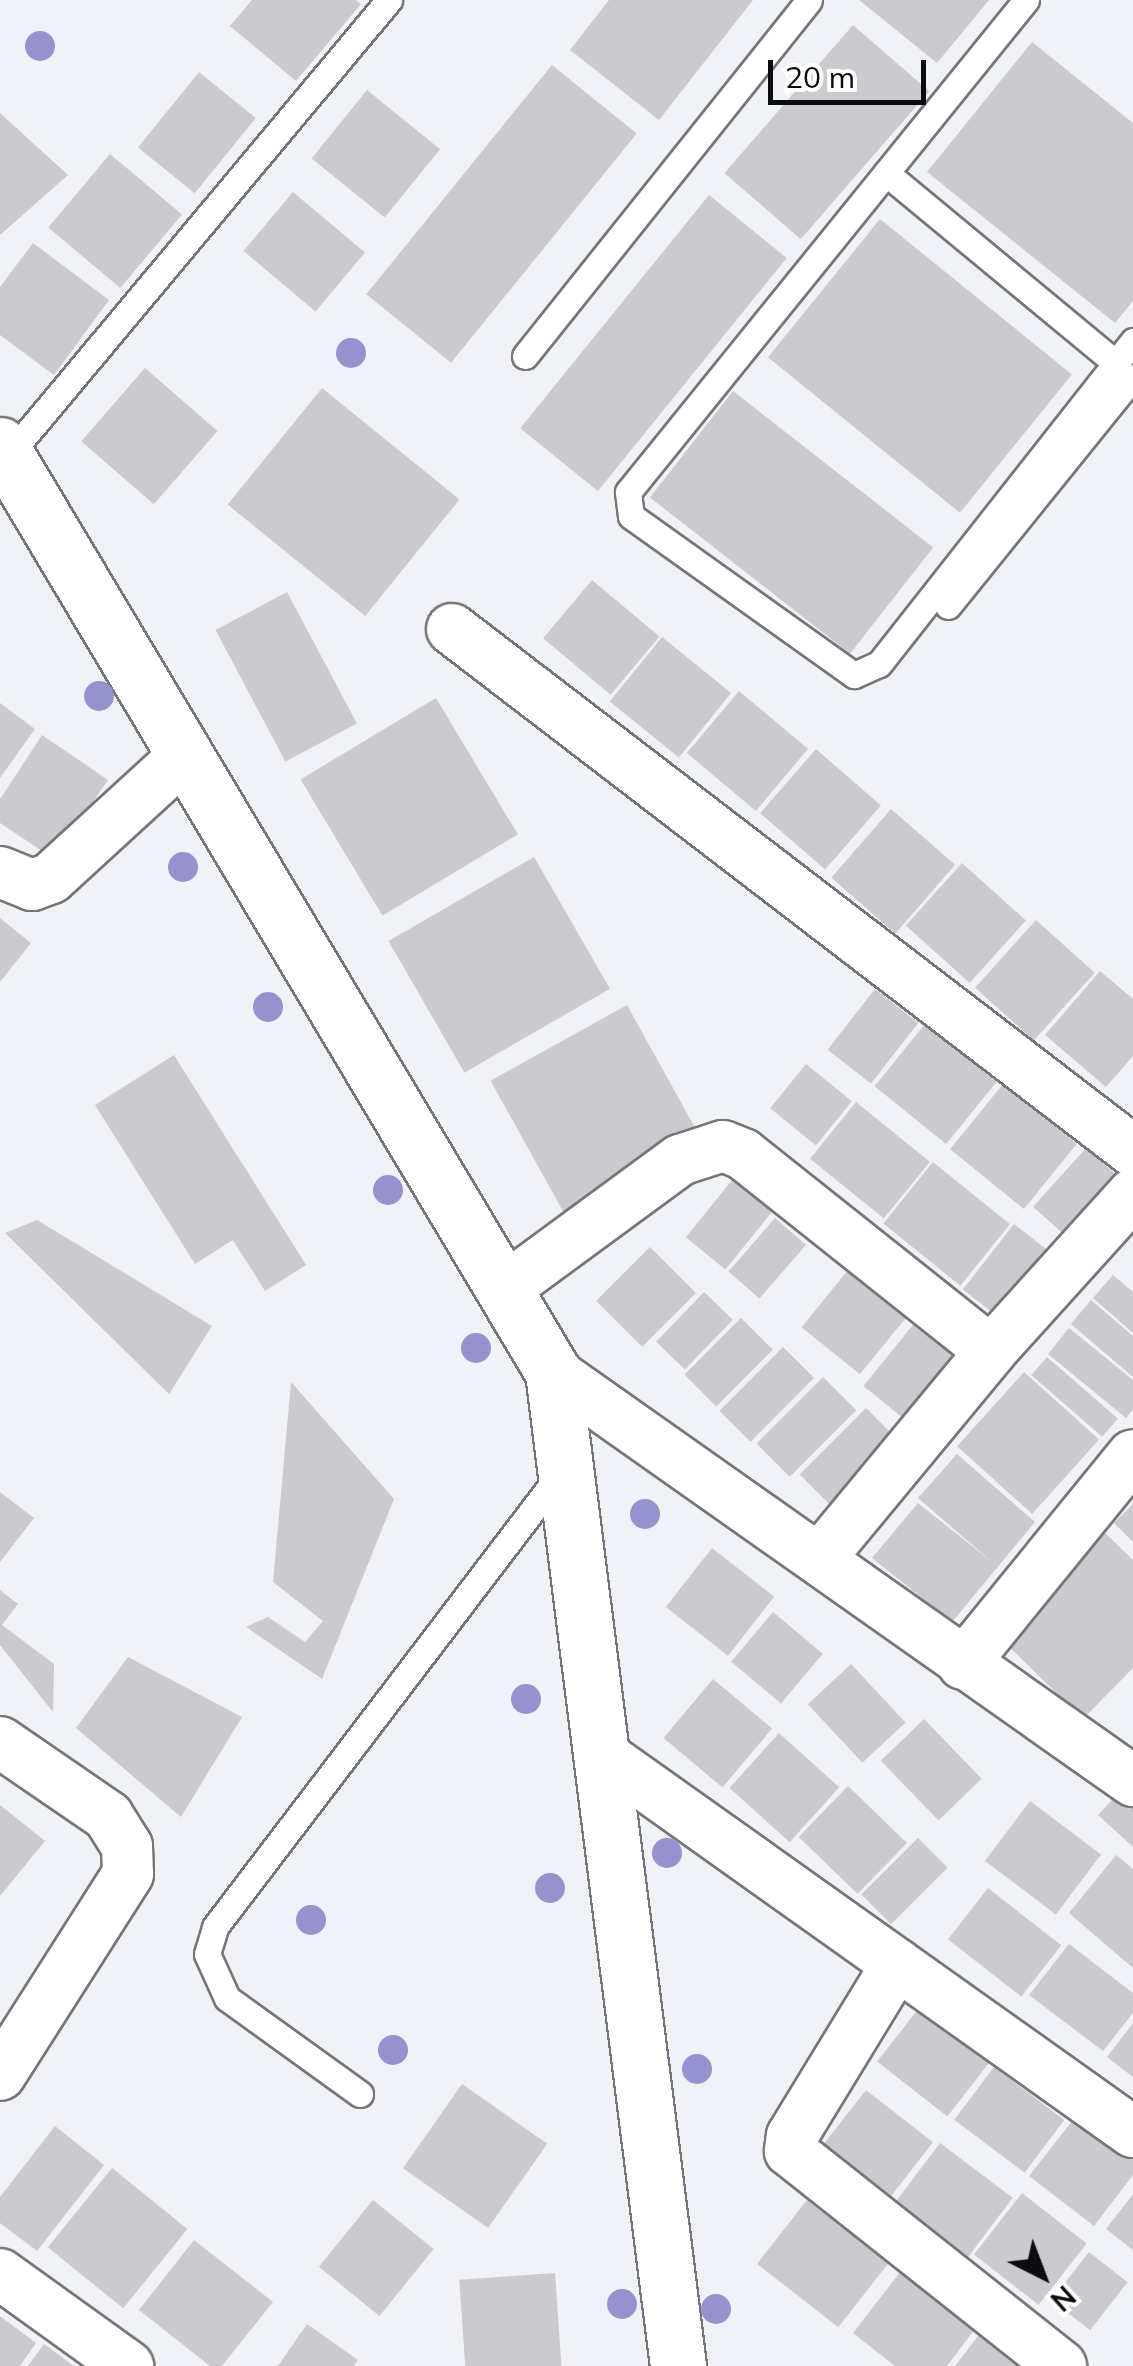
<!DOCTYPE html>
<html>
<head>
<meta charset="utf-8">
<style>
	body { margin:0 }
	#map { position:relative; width:1133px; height:2366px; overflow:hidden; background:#f1f2f7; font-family:Mulish,sans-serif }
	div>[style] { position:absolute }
	.building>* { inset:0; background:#cacacf; transform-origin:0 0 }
	.roads { filter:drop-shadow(2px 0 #75767a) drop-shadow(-2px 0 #75767a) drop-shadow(0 2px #75767a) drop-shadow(0 -2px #75767a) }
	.service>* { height:25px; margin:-12.5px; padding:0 12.5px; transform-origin:12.5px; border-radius:12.5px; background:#fff }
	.minor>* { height:50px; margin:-25px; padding:0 25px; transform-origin:25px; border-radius:25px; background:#fff }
	.tertiary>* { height:55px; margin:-27.5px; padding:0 27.5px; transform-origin:27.5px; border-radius:27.5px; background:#fff }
	.trees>* { width:30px; height:30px; margin:-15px; border-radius:50%; background:#9592cd }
	span { translate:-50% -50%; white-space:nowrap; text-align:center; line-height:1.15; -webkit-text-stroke:9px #fff; paint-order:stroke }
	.north { position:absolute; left:993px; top:2226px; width:100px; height:100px; -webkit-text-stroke:8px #fff; paint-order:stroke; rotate:138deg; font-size:28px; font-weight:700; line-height:40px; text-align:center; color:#0b0c0d }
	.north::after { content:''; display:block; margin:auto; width:35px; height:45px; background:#0b0c0d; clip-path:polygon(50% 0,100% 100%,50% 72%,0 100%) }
	.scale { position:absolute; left:768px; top:60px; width:158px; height:45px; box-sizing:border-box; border:5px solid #0b0c0d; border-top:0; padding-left:12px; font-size:30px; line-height:35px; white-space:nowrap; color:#0b0c0d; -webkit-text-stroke:8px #fff; paint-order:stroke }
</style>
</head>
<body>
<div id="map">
	<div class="building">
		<i style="clip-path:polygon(252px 0,356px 0,361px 4px,296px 81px,230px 26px)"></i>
		<i style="clip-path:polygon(609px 0,753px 0,659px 120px,570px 50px)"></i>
		<i style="clip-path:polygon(859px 0,989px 0,937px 63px)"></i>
		<i style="left:853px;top:25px;width:101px;height:196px;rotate:41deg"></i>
		<i style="clip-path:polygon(1032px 42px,1133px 123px,1133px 301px,1115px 323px,927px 172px)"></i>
		<i style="left:552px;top:65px;width:109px;height:295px;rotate:39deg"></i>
		<i style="left:199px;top:72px;width:73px;height:97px;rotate:39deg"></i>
		<i style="left:367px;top:90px;width:94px;height:88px;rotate:39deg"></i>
		<i style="clip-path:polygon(0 113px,68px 175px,0 235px)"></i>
		<i style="left:110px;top:154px;width:94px;height:96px;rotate:40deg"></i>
		<i style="left:293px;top:192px;width:94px;height:77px;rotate:40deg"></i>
		<i style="left:709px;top:195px;width:100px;height:300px;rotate:39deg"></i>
		<i style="left:880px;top:219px;width:247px;height:178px;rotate:39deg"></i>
		<i style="clip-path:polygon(33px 243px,109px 300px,54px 375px,0 335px,0 287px)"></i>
		<i style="left:145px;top:368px;width:96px;height:97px;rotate:41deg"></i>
		<i style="left:322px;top:388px;width:177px;height:150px;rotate:39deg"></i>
		<i style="left:733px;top:391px;width:254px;height:135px;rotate:38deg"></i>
		<i style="left:592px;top:580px;width:88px;height:76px;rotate:40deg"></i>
		<i style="left:287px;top:592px;width:149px;height:81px;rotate:62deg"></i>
		<i style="left:662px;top:637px;width:89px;height:83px;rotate:39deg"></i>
		<i style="left:739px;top:691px;width:90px;height:81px;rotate:40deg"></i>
		<i style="left:436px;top:698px;width:159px;height:158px;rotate:59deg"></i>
		<i style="clip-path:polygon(0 703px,35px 729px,0 778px)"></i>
		<i style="clip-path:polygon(42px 735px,108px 780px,54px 859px,0 823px,0 799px)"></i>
		<i style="left:816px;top:749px;width:86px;height:85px;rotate:41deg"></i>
		<i style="left:891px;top:809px;width:85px;height:91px;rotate:41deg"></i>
		<i style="left:534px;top:857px;width:152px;height:168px;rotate:60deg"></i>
		<i style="left:962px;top:863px;width:86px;height:84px;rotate:42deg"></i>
		<i style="clip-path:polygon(0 918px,31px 943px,0 982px)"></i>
		<i style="left:1036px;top:920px;width:79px;height:91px;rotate:42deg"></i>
		<i style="clip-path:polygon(1100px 971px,1133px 999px,1133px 1056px,1106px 1087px,1045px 1035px)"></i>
		<i style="left:875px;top:989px;width:55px;height:77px;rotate:38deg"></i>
		<i style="left:627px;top:1005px;width:152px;height:156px;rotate:61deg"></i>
		<i style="left:925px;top:1024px;width:92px;height:80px;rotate:39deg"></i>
		<i style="clip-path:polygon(174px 1055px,306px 1265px,265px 1291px,233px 1240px,195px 1264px,95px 1105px)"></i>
		<i style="left:806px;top:1064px;width:59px;height:57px;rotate:39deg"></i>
		<i style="left:1003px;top:1084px;width:95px;height:84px;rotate:39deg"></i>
		<i style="left:856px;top:1102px;width:95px;height:73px;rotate:39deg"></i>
		<i style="left:1086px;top:1148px;width:55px;height:79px;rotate:42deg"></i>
		<i style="left:933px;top:1162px;width:99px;height:79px;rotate:39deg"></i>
		<i style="left:733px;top:1179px;width:51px;height:75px;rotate:39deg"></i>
		<i style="left:775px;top:1218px;width:41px;height:71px;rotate:41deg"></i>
		<i style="clip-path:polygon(37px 1220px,212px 1326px,169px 1394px,5px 1233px)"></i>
		<i style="left:1014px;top:1224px;width:57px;height:83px;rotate:38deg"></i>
		<i style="left:650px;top:1247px;width:65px;height:76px;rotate:45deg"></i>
		<i style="left:852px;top:1265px;width:75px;height:80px;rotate:39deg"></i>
		<i style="clip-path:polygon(1113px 1275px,1133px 1292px,1133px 1333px,1093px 1298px)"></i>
		<i style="left:704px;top:1292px;width:40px;height:69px;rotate:44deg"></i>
		<i style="clip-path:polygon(1091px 1300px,1133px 1336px,1133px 1377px,1071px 1324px)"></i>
		<i style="left:741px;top:1318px;width:45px;height:80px;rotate:45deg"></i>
		<i style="left:917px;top:1320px;width:63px;height:85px;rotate:39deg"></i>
		<i style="clip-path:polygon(1069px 1328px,1133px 1380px,1133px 1409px,1126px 1418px,1048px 1354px)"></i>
		<i style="left:783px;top:1347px;width:44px;height:90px;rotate:45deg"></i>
		<i style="left:1047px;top:1357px;width:94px;height:24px;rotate:41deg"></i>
		<i style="left:1024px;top:1372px;width:101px;height:100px;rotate:42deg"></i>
		<i style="left:823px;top:1377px;width:47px;height:94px;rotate:45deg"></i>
		<i style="clip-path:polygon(291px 1382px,394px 1499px,322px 1679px,246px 1627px,268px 1617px,305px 1642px,323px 1621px,273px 1582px)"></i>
		<i style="left:866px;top:1408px;width:52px;height:94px;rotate:45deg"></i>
		<i style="clip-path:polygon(957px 1454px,1035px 1522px,952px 1622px,872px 1558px,918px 1503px,992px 1562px,918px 1498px)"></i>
		<i style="clip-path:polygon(0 1492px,34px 1518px,0 1562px)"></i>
		<i style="clip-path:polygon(1133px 1504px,1133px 1542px,1114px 1523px)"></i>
		<i style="clip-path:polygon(1103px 1531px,1133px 1560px,1133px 1668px,1083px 1719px,999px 1637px)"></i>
		<i style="left:712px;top:1548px;width:79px;height:75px;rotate:38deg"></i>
		<i style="clip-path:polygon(0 1590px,18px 1604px,2px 1625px,54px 1664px,53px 1712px,0 1645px)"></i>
		<i style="left:773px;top:1612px;width:65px;height:65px;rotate:40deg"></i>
		<i style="clip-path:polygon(128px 1657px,242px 1717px,181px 1817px,76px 1728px)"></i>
		<i style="left:851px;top:1664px;width:80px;height:59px;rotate:47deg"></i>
		<i style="left:713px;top:1679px;width:77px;height:77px;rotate:40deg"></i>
		<i style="left:924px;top:1719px;width:83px;height:60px;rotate:46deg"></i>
		<i style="left:779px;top:1733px;width:81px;height:74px;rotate:42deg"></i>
		<i style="left:848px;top:1786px;width:82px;height:71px;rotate:44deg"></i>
		<i style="clip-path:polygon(1123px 1788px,1133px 1797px,1133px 1847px,1098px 1815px)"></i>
		<i style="left:1030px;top:1801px;width:89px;height:75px;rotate:37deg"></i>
		<i style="clip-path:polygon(0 1805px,45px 1841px,0 1896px)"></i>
		<i style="left:918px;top:1838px;width:42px;height:80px;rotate:45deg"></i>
		<i style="clip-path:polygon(1116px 1855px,1133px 1869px,1133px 1968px,1069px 1913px)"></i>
		<i style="left:988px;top:1888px;width:93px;height:65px;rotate:38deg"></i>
		<i style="clip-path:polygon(1069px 1944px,1133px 1993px,1133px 2013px,1103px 2051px,1029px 1995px)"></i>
		<i style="left:919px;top:2008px;width:89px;height:68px;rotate:38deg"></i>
		<i style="clip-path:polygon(1133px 2023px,1133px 2077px,1107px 2057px)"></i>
		<i style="left:994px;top:2067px;width:88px;height:66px;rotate:37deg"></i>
		<i style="left:462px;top:2084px;width:104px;height:103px;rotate:35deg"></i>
		<i style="left:866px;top:2090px;width:85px;height:68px;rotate:38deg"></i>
		<i style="clip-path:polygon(1076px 2116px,1133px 2160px,1133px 2175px,1094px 2226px,1029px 2176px)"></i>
		<i style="clip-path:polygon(55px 2126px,104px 2165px,37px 2251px,0 2223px,0 2197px)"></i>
		<i style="left:940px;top:2143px;width:91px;height:77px;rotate:37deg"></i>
		<i style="left:112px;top:2168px;width:97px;height:102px;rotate:39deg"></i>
		<i style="left:1022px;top:2193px;width:82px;height:78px;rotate:38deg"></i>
		<i style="clip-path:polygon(1133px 2194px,1133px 2250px,1106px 2229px)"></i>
		<i style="left:373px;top:2200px;width:78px;height:86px;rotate:39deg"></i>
		<i style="left:807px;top:2200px;width:103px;height:81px;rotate:38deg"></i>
		<i style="clip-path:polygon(194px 2240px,273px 2302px,222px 2366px,210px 2366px,139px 2310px)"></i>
		<i style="left:1089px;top:2252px;width:49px;height:61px;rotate:38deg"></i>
		<i style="clip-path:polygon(901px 2271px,975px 2329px,947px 2366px,895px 2366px,853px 2333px)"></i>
		<i style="left:555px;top:2273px;width:93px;height:96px;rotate:86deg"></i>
		<i style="clip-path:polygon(0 2316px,36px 2343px,20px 2366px,0 2366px)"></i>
		<i style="clip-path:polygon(991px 2319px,1051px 2366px,955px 2366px)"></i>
		<i style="clip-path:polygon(307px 2324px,358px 2360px,354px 2366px,278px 2366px)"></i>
		<i style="clip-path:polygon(44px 2344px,74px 2366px,28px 2366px)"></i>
	</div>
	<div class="roads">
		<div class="service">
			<i style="left:1026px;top:0;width:633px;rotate:128.97deg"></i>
			<i style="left:628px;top:492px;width:24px;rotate:83deg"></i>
			<i style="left:631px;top:516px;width:274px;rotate:35.5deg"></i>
			<i style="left:854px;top:675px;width:27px;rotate:-24deg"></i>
			<i style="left:879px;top:664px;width:411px;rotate:-51.8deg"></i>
			<i style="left:886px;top:173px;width:298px;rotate:39.6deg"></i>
			<i style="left:525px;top:356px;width:455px;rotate:-51.4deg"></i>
			<i style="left:7px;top:457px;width:596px;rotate:-50.11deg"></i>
			<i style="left:948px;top:606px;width:294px;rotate:-51.1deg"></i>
			<i style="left:360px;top:2094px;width:164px;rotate:-144.2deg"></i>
			<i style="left:227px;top:1998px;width:48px;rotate:-114.4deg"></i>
			<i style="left:207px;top:1954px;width:28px;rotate:-73deg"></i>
			<i style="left:215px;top:1927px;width:569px;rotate:-52.71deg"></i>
		</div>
		<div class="minor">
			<i style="left:452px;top:629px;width:858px;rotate:37.47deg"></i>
			<i style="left:0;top:872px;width:35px;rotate:22deg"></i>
			<i style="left:32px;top:885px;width:20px;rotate:-20deg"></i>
			<i style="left:51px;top:878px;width:182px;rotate:-42.5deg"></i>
			<i style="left:503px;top:1290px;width:220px;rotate:-36.3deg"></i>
			<i style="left:680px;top:1160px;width:45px;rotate:-18deg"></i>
			<i style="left:723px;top:1146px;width:22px;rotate:22deg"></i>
			<i style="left:743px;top:1154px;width:317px;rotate:38.5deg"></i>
			<i style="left:553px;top:1372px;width:710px;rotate:35.19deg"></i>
			<i style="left:820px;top:1558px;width:268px;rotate:-50.4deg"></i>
			<i style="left:991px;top:1351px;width:212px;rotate:-47.9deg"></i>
			<i style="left:963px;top:1664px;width:269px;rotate:-50.9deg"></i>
			<i style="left:0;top:1742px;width:131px;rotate:34.4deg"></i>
			<i style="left:108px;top:1816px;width:36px;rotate:58deg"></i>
			<i style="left:127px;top:1846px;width:28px;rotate:88deg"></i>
			<i style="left:128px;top:1874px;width:238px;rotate:122.5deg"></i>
			<i style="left:600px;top:1753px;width:654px;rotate:35.42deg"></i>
			<i style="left:897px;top:1964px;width:202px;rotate:121.4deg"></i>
			<i style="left:792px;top:2136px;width:15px;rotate:98deg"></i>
			<i style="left:790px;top:2151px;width:346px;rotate:38.4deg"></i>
			<i style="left:0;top:2274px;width:158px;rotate:35.7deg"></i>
		</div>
		<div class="tertiary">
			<i style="left:0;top:445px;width:1079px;rotate:59.18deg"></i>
			<i style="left:553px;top:1372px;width:1002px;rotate:82.83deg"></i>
		</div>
	</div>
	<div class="trees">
		<i style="left:40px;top:46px"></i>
		<i style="left:351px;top:353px"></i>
		<i style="left:99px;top:696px"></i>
		<i style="left:183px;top:867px"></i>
		<i style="left:268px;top:1007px"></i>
		<i style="left:388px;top:1190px"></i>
		<i style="left:476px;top:1348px"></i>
		<i style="left:645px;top:1514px"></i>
		<i style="left:526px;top:1699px"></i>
		<i style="left:667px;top:1853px"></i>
		<i style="left:550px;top:1888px"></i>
		<i style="left:311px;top:1920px"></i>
		<i style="left:393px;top:2050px"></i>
		<i style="left:697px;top:2069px"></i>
		<i style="left:622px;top:2304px"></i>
		<i style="left:716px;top:2309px"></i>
	</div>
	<div class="north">N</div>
	<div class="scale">20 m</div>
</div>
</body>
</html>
